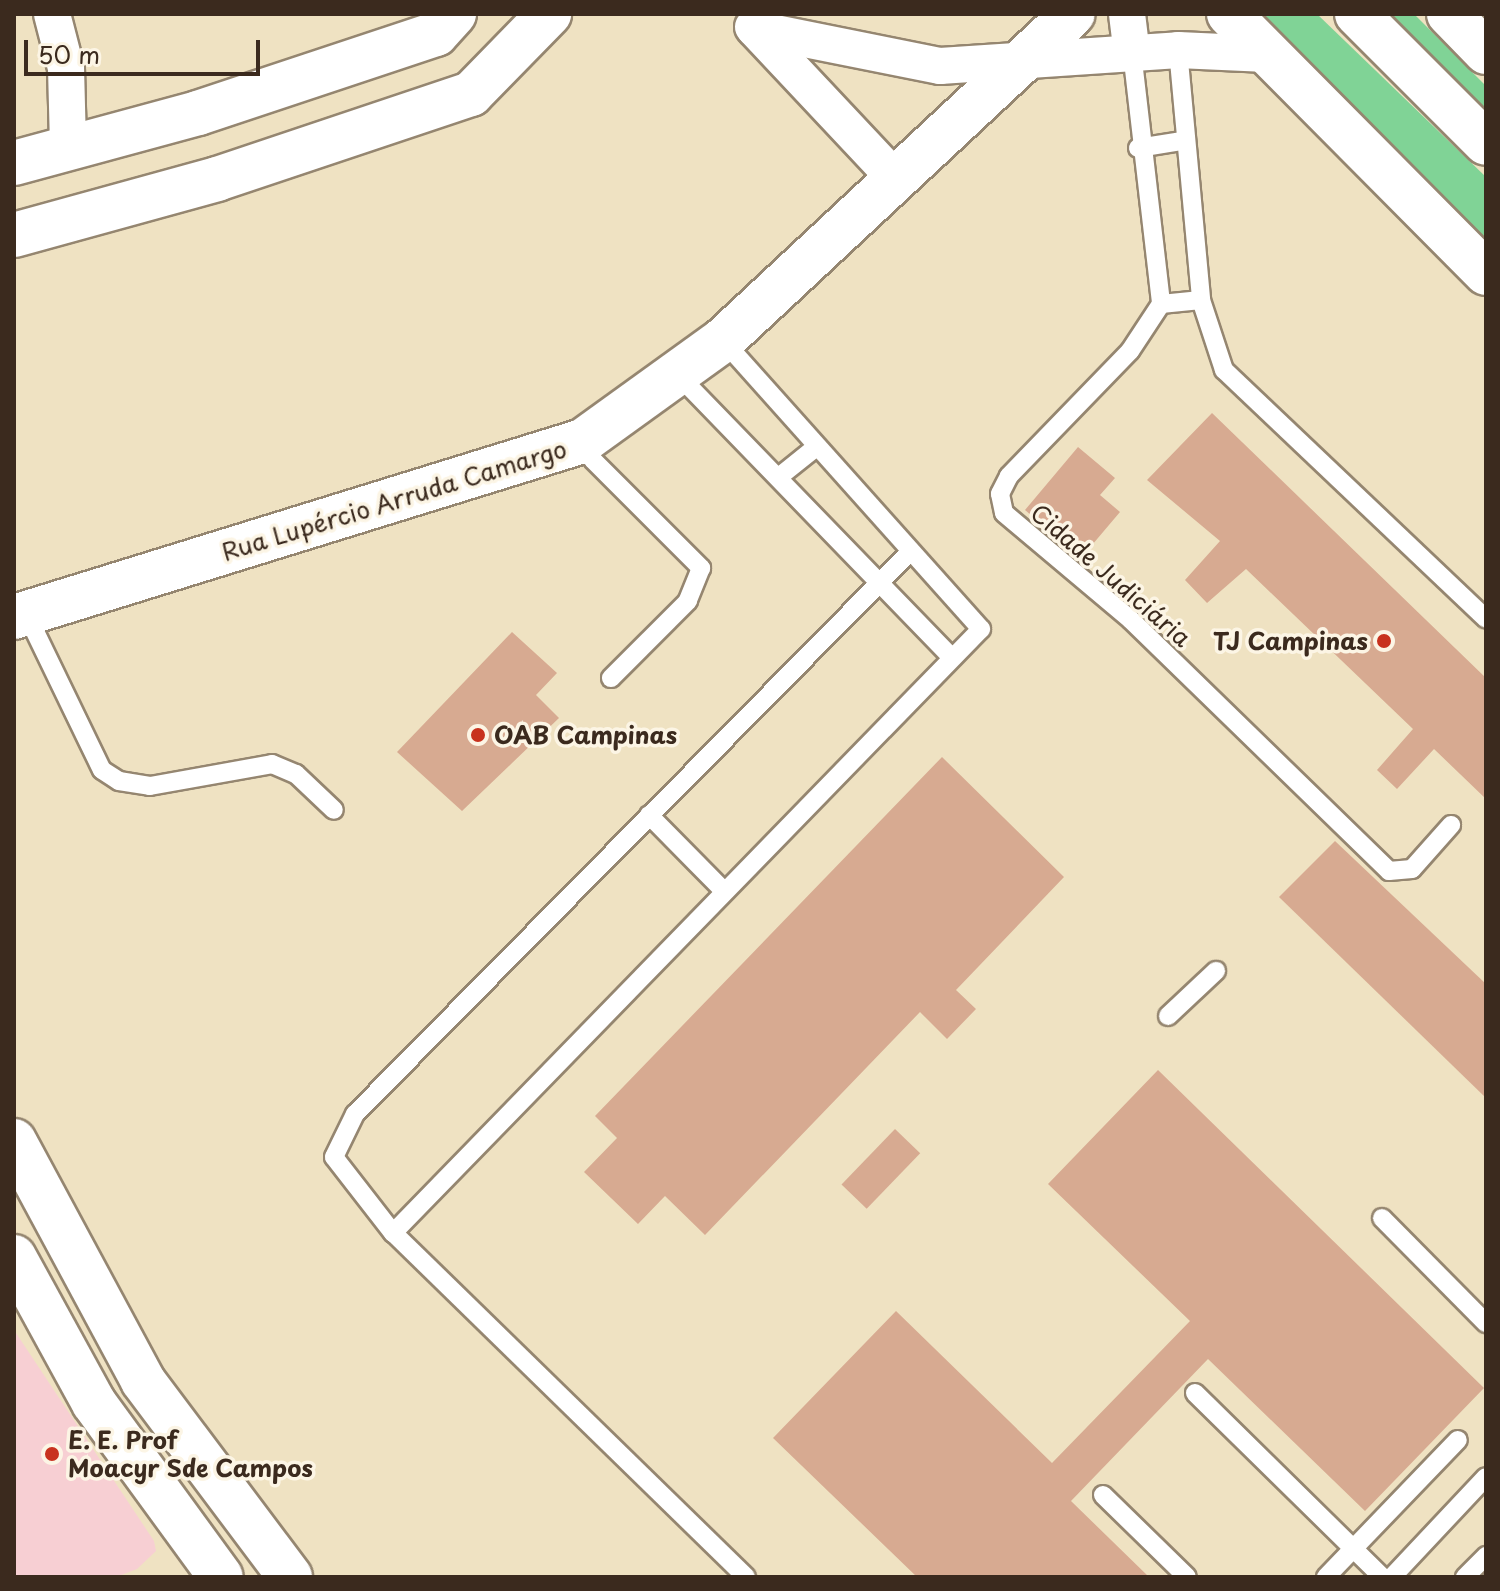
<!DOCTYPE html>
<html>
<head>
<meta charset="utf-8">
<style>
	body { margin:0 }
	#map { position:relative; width:1500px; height:1591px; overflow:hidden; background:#efe2c2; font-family:"Playpen Sans",sans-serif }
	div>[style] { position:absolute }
	.built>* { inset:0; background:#f7cfd3 }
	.green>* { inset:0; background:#80d396 }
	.building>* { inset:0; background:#d7aa91; transform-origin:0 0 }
	.roads { filter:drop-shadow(2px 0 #958670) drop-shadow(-2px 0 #958670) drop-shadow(0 2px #958670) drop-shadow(0 -2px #958670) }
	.lane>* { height:18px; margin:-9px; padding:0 9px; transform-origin:9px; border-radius:9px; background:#fff }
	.street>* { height:36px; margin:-18px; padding:0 18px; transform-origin:18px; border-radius:18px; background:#fff }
	.secondary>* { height:44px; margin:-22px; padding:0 22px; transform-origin:22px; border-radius:22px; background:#fff }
	.highway>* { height:44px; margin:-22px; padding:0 22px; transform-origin:22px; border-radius:22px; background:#fff }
	.dots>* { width:22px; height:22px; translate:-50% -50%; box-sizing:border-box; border:4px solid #fcf5e5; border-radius:50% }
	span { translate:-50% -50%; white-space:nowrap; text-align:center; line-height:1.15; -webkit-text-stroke:7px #fcf5e5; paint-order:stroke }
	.street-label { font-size:24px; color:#3b2a1e }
	.poi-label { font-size:24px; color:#3b2a1e; font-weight:700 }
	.right { translate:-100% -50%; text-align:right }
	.left { translate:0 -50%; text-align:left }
	.frame { position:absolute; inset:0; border:16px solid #3b2a1e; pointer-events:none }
	.scale { position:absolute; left:24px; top:40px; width:236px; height:36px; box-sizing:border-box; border:4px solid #3b2a1e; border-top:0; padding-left:10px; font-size:24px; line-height:28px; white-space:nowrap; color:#3b2a1e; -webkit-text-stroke:6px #fcf5e5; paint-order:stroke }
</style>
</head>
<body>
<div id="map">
	<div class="built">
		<i style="clip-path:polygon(14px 1330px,154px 1541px,156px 1551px,137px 1569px,116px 1577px,14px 1577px)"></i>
	</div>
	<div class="green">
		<i style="clip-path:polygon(1250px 14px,1317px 14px,1486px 177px,1486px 252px)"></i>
		<i style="clip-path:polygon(1380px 14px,1414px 14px,1486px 86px,1486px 119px)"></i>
	</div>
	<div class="building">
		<i style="clip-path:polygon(1212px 413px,1486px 678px,1486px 799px,1434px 749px,1397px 789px,1377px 770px,1413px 729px,1246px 569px,1207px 603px,1185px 580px,1220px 541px,1147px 480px)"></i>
		<i style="clip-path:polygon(1078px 447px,1115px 478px,1100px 495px,1120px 512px,1081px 558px,1025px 510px)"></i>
		<i style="clip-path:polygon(512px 632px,557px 673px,536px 695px,559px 718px,462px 811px,397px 752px)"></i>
		<i style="clip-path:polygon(942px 757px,1064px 877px,956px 990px,976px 1009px,947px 1039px,920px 1012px,705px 1235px,665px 1196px,638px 1224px,584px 1172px,617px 1138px,595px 1116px)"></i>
		<i style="clip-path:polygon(1335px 841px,1486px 984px,1486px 1098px,1279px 897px)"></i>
		<i style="clip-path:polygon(1158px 1070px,1484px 1388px,1365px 1511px,1208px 1359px,1071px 1501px,1149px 1577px,917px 1577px,773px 1438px,896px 1311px,1052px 1463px,1190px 1321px,1048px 1184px)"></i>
		<i style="left:895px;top:1129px;width:35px;height:77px;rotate:44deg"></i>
	</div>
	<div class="roads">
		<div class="lane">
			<i style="left:1178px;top:50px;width:251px;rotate:84.7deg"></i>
			<i style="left:1201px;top:300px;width:74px;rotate:71.8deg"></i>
			<i style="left:1224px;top:370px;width:361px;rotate:43.5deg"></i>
			<i style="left:1132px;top:52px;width:254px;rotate:83.4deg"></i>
			<i style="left:1138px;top:148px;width:45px;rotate:-9deg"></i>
			<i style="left:1161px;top:304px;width:56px;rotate:123.4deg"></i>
			<i style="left:1130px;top:351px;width:174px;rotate:134.1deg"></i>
			<i style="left:1009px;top:476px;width:20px;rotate:117deg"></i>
			<i style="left:1000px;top:494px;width:19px;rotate:78deg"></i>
			<i style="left:1004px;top:513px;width:166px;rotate:40.1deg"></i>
			<i style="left:1131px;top:620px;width:360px;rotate:44.2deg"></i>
			<i style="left:1389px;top:871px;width:23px;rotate:-5deg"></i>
			<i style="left:1412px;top:869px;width:59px;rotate:-48.4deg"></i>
			<i style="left:1161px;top:304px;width:40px;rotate:-5.7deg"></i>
			<i style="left:680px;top:377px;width:387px;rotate:45.9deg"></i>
			<i style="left:583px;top:441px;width:21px;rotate:62deg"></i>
			<i style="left:593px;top:460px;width:153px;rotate:45deg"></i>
			<i style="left:701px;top:568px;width:35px;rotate:112deg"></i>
			<i style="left:688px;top:601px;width:109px;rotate:135deg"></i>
			<i style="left:780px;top:476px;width:45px;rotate:-38.7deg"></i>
			<i style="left:26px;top:613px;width:174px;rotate:64.2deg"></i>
			<i style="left:102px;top:770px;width:20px;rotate:33deg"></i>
			<i style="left:119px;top:781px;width:31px;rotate:9deg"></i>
			<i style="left:150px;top:786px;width:124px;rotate:-10.2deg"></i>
			<i style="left:272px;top:764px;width:26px;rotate:23deg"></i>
			<i style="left:296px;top:774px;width:52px;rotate:43.5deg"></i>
			<i style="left:649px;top:815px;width:105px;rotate:45.4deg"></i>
			<i style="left:1168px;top:1016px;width:66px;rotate:-43.2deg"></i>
			<i style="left:1382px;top:1218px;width:148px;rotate:45.3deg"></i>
			<i style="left:393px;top:1233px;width:843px;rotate:-45.77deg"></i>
			<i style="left:981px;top:629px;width:387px;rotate:-131.8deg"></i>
			<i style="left:1195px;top:1393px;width:262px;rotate:44.5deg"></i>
			<i style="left:1103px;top:1495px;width:117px;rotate:44.3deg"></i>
			<i style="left:746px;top:1577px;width:493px;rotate:-135.7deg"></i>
			<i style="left:393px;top:1233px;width:96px;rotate:-127.8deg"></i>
			<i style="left:334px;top:1157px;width:48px;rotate:-64deg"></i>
			<i style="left:355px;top:1114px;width:787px;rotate:-45.36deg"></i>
			<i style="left:1326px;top:1577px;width:190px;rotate:-46.1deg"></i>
			<i style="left:1392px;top:1577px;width:137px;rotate:-46.8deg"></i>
			<i style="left:1465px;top:1577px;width:30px;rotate:-45deg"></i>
		</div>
		<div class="street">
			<i style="left:52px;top:14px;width:56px;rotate:75.5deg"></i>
			<i style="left:66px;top:68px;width:79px;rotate:88.5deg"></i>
			<i style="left:1127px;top:14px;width:38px;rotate:83deg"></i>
			<i style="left:753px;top:27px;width:204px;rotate:46.8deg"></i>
			<i style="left:755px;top:29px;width:189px;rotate:11.3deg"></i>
			<i style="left:940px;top:66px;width:239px;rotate:-3.8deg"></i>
			<i style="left:1178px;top:50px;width:89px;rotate:2.6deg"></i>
		</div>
		<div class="secondary">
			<i style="left:1229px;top:14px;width:365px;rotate:45.2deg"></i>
			<i style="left:14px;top:163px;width:191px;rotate:-15.2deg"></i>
			<i style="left:198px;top:113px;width:251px;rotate:-18.4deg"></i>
			<i style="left:436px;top:34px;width:27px;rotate:-48deg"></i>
			<i style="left:14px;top:235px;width:211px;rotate:-15.4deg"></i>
			<i style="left:217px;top:179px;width:268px;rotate:-18.5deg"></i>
			<i style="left:471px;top:94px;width:112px;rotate:-45.7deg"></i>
			<i style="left:14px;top:617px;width:596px;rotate:-17.19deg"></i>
			<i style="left:583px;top:441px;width:173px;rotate:-35.8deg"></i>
			<i style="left:723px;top:340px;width:478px;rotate:-43deg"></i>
			<i style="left:14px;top:1141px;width:272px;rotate:61.7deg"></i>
			<i style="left:143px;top:1381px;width:245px;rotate:53.1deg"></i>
			<i style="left:14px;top:1257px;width:166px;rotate:61.3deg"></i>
			<i style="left:94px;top:1403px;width:215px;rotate:53.9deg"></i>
		</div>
		<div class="highway">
			<i style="left:1357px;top:14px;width:182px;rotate:45deg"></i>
			<i style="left:1449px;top:14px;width:53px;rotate:45.8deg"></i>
		</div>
	</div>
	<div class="dots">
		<i style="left:1384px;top:641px;background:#c8321e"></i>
		<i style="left:478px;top:735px;background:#c8321e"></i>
		<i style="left:52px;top:1454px;background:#c8321e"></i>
	</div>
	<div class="street-label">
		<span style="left:394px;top:500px;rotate:-17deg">Rua Lupércio Arruda Camargo</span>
		<span style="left:1111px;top:575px;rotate:41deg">Cidade Judiciária</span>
	</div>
	<div class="poi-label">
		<span class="right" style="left:1368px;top:641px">TJ Campinas</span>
		<span class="left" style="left:494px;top:735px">OAB Campinas</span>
		<span class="left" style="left:68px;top:1454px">E. E. Prof<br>Moacyr Sde Campos</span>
	</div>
	<div class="frame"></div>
	<div class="scale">50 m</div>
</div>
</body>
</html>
